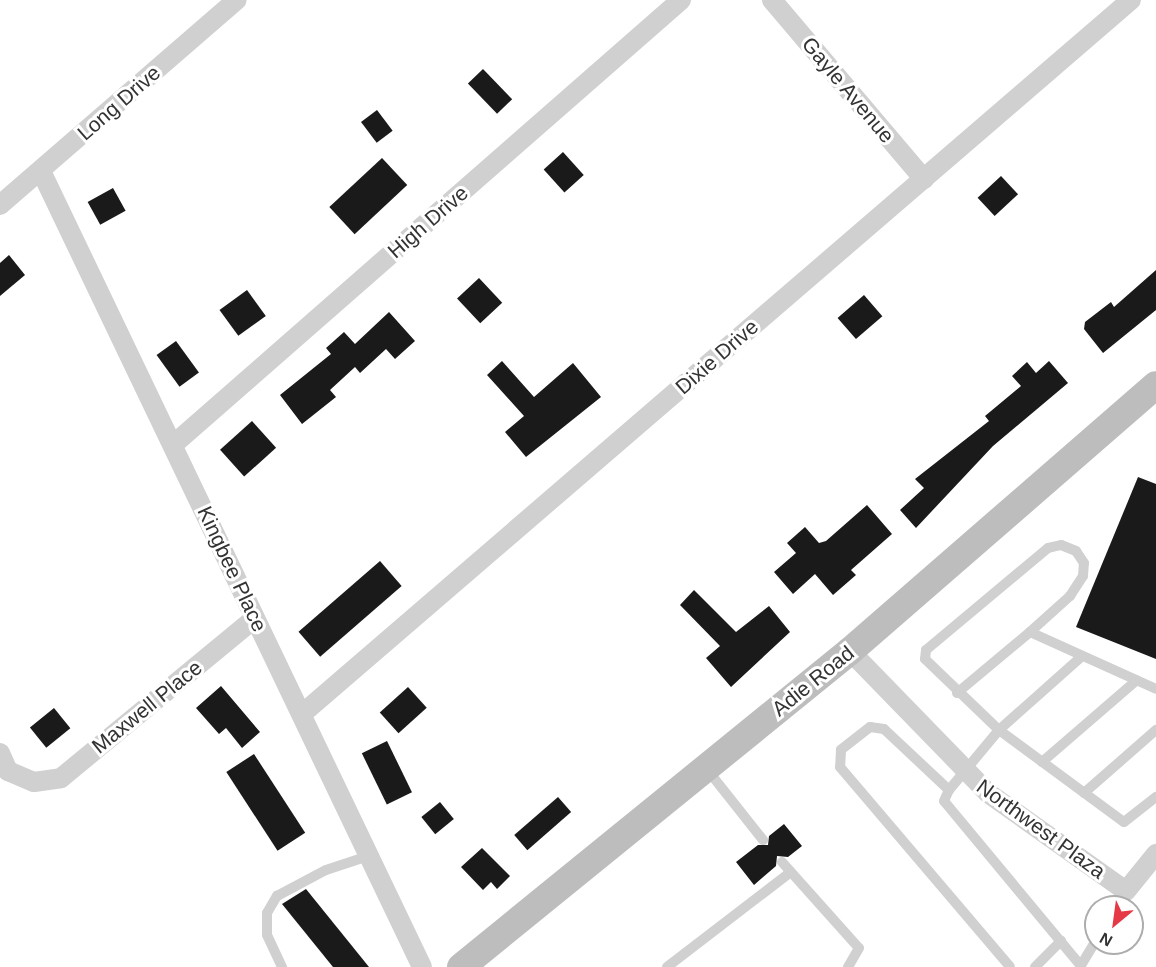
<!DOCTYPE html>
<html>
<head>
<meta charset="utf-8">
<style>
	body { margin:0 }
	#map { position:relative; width:1156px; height:967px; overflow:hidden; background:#fff; font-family:Arial,sans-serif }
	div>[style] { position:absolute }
	.building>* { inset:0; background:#1a1a1a; transform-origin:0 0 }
	.lane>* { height:10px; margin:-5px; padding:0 5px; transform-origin:5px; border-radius:5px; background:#d0d0d0 }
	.street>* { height:20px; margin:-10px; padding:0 10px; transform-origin:10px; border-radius:10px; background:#d0d0d0 }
	.secondary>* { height:28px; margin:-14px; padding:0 14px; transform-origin:14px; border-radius:14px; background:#bdbdbd }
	span { translate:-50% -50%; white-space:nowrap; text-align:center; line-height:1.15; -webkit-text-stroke:6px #fff; paint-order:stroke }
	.street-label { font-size:21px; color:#333 }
	.north { position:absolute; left:1084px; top:895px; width:60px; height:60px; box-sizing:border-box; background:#fff; border:2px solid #adadad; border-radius:50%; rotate:209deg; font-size:16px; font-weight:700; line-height:24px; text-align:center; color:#333 }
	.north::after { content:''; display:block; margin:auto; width:21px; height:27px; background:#e63946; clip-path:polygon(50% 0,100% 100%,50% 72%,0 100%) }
</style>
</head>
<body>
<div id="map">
	<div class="building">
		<i style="left:483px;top:69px;width:42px;height:21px;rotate:46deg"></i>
		<i style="left:377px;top:110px;width:26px;height:20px;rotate:53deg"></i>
		<i style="left:563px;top:152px;width:31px;height:26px;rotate:48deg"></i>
		<i style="left:382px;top:158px;width:37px;height:72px;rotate:47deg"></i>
		<i style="left:1001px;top:176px;width:25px;height:32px;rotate:47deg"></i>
		<i style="left:113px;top:188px;width:26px;height:29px;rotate:61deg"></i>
		<i style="clip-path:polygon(9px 255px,25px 275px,0 296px,0 263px)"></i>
		<i style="clip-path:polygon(1156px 270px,1156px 310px,1103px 353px,1084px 329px,1085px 322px,1111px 302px,1114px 307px)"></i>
		<i style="left:479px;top:278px;width:34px;height:30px;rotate:47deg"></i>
		<i style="left:247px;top:290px;width:32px;height:34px;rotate:54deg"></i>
		<i style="left:864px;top:295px;width:28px;height:35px;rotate:49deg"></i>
		<i style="clip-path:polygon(389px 312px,415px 341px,395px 359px,386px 349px,360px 373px,355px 367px,330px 390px,336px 397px,302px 424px,280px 395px,331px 354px,326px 348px,344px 332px,355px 344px)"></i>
		<i style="left:176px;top:341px;width:39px;height:24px;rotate:54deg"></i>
		<i style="clip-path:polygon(502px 361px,534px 397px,573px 363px,601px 397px,526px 457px,505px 432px,524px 416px,487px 375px)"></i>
		<i style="clip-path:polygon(1049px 361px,1068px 383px,993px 446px,916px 528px,900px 510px,924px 488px,915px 479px,989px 421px,985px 416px,1021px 386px,1012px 376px,1027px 362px,1036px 373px)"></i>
		<i style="left:252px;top:421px;width:36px;height:43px;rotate:48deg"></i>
		<i style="clip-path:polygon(1138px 477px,1156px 484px,1156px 659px,1076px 627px)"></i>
		<i style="clip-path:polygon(867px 505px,892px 534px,851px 570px,856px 575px,833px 595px,815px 574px,793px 594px,774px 572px,796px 553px,787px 543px,805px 527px,819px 543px,826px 541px)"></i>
		<i style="left:380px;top:561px;width:33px;height:108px;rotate:49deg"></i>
		<i style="clip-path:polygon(694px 590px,736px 632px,769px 606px,790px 632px,731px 687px,706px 658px,720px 646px,680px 605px)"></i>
		<i style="clip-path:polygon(221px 686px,260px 732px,242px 748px,226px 728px,219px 734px,196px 708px)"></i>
		<i style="left:408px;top:687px;width:28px;height:38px;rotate:48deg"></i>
		<i style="left:54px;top:708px;width:26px;height:31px;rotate:51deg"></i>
		<i style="left:387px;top:741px;width:57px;height:28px;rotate:64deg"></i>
		<i style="left:254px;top:754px;width:94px;height:33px;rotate:57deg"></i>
		<i style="left:558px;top:797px;width:20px;height:58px;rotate:49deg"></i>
		<i style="left:440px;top:802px;width:22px;height:24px;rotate:51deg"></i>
		<i style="clip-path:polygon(784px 824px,802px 846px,788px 857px,777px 856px,776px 866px,754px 885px,736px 862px,758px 845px,768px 845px,769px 836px)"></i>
		<i style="clip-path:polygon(482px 848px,510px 876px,497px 889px,491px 882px,483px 890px,461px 867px)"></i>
		<i style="clip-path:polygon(306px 889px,369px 967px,333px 967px,282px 904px)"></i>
	</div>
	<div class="lane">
		<i style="left:1030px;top:632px;width:54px;rotate:-42deg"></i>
		<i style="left:1070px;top:596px;width:24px;rotate:-57deg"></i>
		<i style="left:1083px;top:576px;width:13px;rotate:-86deg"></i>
		<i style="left:1084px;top:563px;width:14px;rotate:-124deg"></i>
		<i style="left:1076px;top:551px;width:16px;rotate:-158deg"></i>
		<i style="left:1061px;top:545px;width:13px;rotate:167deg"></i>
		<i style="left:1048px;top:548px;width:159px;rotate:140.1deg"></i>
		<i style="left:926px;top:650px;width:9px;rotate:96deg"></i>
		<i style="left:925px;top:659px;width:103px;rotate:43.8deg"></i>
		<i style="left:999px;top:730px;width:111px;rotate:-41.7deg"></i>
		<i style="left:957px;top:693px;width:95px;rotate:-39.9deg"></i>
		<i style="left:1030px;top:632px;width:138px;rotate:24.3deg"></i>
		<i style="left:1042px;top:762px;width:125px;rotate:-40.8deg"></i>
		<i style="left:706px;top:768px;width:92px;rotate:51.6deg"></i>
		<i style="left:949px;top:790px;width:89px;rotate:-136.8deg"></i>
		<i style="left:884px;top:729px;width:14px;rotate:-172deg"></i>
		<i style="left:870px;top:727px;width:37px;rotate:142deg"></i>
		<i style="left:841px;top:750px;width:17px;rotate:93deg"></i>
		<i style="left:840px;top:767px;width:262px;rotate:49.6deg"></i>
		<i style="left:1084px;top:793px;width:96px;rotate:-41.2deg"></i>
		<i style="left:782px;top:862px;width:115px;rotate:48.2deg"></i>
		<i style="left:859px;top:948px;width:22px;rotate:120deg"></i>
		<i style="left:1116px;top:907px;width:19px;rotate:-58deg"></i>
		<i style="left:1081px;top:966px;width:214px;rotate:-129.7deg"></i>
		<i style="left:944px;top:801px;width:12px;rotate:-66deg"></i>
		<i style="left:949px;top:790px;width:78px;rotate:-50.2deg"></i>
		<i style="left:999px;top:730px;width:155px;rotate:36.4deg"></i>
		<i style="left:1124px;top:822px;width:41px;rotate:-38deg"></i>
		<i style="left:282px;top:967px;width:35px;rotate:-115deg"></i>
		<i style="left:267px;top:935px;width:22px;rotate:-90deg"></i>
		<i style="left:267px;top:913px;width:20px;rotate:-60deg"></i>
		<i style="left:277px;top:896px;width:55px;rotate:-28deg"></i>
		<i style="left:326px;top:870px;width:47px;rotate:-18.4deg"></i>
		<i style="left:667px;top:967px;width:156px;rotate:-37.5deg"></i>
		<i style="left:1035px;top:967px;width:37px;rotate:-45deg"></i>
		<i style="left:1080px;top:967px;width:31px;rotate:-59deg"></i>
	</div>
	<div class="street">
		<i style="left:772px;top:0;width:235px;rotate:49.7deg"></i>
		<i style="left:41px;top:171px;width:882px;rotate:64.42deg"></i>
		<i style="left:0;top:205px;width:313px;rotate:-40.9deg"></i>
		<i style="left:174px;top:444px;width:674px;rotate:-41.21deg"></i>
		<i style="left:850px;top:651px;width:198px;rotate:45.8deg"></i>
		<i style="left:988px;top:793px;width:169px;rotate:35.4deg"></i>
		<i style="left:1126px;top:891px;width:48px;rotate:-51deg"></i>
		<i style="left:302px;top:714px;width:1094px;rotate:-40.74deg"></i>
		<i style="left:0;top:753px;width:20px;rotate:66deg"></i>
		<i style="left:8px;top:771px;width:28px;rotate:23deg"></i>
		<i style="left:34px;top:782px;width:27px;rotate:-8deg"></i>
		<i style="left:61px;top:778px;width:250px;rotate:-39.5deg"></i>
	</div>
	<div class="secondary">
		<i style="left:461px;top:967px;width:501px;rotate:-39.09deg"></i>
		<i style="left:850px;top:651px;width:405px;rotate:-41deg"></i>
	</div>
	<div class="street-label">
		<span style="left:848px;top:90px;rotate:50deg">Gayle Avenue</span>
		<span style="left:119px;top:103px;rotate:-41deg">Long Drive</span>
		<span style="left:428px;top:222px;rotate:-41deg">High Drive</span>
		<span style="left:717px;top:357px;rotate:-41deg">Dixie Drive</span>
		<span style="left:232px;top:569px;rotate:65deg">Kingbee Place</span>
		<span style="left:813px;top:681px;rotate:-39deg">Adie Road</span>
		<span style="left:147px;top:707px;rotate:-39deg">Maxwell Place</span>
		<span style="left:1041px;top:829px;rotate:36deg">Northwest Plaza</span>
	</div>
	<div class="north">N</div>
</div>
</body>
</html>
